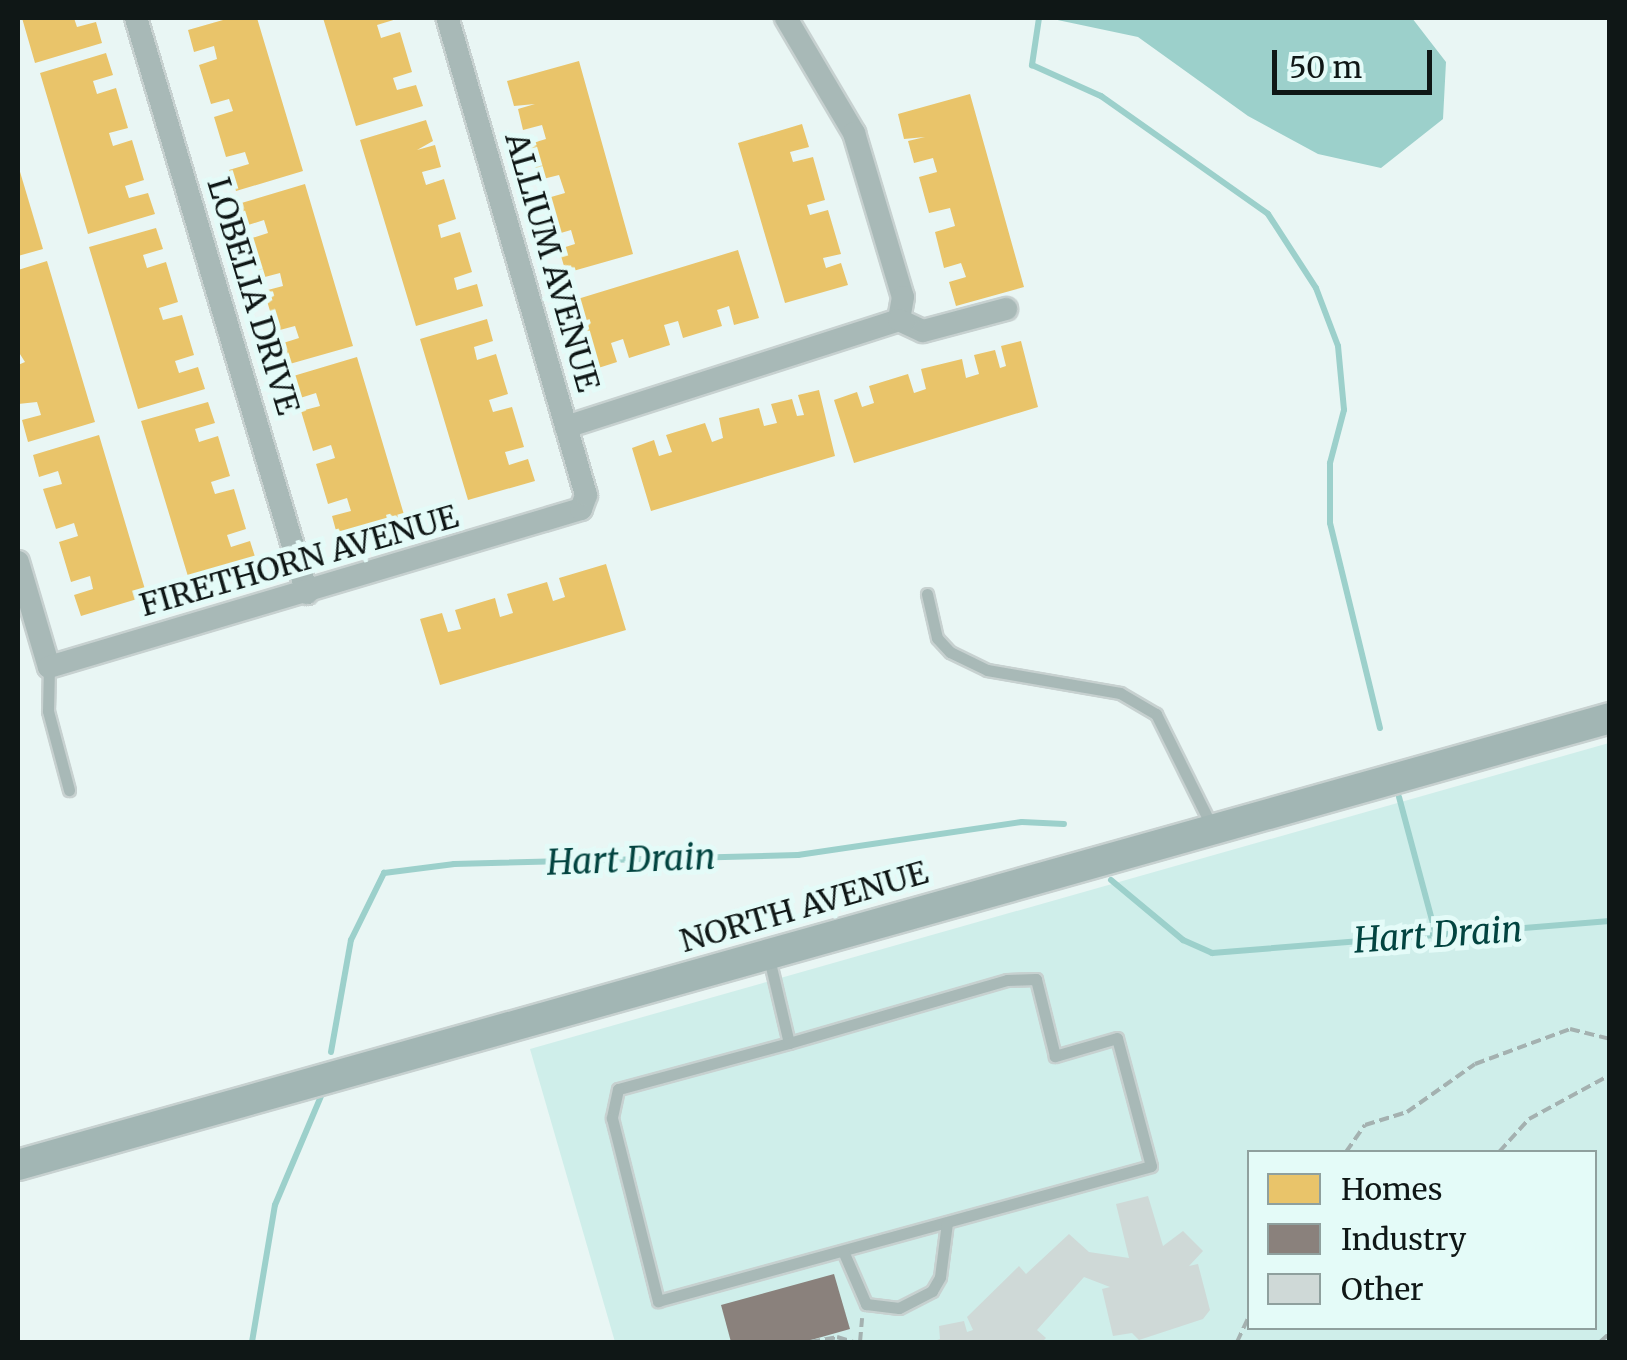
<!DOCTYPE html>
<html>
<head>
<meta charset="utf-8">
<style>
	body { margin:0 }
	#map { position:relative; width:1627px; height:1360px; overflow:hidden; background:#e9f6f4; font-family:Merriweather,serif }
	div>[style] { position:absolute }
	.green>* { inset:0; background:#cfeeea }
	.water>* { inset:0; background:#9cd0cb }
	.homes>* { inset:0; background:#e9c46a }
	.industry>* { inset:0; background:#8a817c }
	.stream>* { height:6px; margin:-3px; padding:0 3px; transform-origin:3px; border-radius:3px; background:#9cd0cb }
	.building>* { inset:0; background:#cfd9d7 }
	.path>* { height:4px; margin-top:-2px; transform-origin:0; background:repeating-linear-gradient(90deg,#a4b1b0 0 10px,transparent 0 15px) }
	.roads { filter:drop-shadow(2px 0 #c7d1d0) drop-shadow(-2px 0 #c7d1d0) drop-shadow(0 2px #c7d1d0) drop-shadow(0 -2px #c7d1d0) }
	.lane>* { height:11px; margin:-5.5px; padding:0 5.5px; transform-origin:5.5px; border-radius:5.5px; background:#a8b9b7 }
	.street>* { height:22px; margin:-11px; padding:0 11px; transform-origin:11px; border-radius:11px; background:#a8b9b7 }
	.secondary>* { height:30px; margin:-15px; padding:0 15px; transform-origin:15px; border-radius:15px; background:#a2b6b4 }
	span { translate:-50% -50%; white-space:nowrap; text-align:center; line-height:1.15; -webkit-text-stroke:10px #e4fbf8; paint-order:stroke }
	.street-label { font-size:32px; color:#0f1716 }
	.water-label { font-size:35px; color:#024440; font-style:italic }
	.frame { position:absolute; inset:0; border:20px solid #0f1716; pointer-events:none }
	.legend { position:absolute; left:1247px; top:1150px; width:350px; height:180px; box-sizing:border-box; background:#e4fbf8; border:2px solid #8fa09e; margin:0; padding:12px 18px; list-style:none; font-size:30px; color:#0f1716 }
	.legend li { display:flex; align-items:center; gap:20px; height:50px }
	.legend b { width:50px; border:2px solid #8fa09e }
	.scale { position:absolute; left:1272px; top:50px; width:160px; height:45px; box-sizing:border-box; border:5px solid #0f1716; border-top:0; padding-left:12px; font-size:30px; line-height:35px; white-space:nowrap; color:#0f1716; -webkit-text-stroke:8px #e4fbf8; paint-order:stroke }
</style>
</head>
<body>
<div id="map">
	<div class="green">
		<i style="clip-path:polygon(evenodd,1609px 743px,1609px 1342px,615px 1342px,530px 1049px,1609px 743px,1250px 1152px,1594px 1152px,1594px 1328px,1250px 1328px,1250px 1152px)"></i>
	</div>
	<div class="water">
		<i style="clip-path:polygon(1048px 18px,1412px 18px,1446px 62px,1443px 119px,1381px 168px,1318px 154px,1248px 116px,1138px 37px)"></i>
	</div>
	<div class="homes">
		<i style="clip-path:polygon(22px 18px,74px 18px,77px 27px,96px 22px,102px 43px,35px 63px)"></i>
		<i style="clip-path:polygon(230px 18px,257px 18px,303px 171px,236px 191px,229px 170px,249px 164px,245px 152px,226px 157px,214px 117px,233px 111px,229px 99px,211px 104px,199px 65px,217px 59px,214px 46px,194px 52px,188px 30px)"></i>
		<i style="clip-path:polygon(323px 18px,400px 18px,377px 25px,381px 38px,400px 32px,412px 72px,393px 78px,397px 90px,416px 85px,423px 106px,356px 126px)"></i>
		<i style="clip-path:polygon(106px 53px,113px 75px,93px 81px,97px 94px,116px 88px,128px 128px,109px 133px,113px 146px,132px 140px,144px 180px,125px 186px,129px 198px,148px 193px,155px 214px,88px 234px,40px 73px)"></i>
		<i style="clip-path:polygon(579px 61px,633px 254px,566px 273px,559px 249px,575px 244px,571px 230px,554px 235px,544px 199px,565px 193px,559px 175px,539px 180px,529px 144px,546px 139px,542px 125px,523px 130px,518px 109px,535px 104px,514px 106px,507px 81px)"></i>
		<i style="clip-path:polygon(970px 94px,1024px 287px,956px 306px,949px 282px,966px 277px,961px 263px,944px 268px,935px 232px,955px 226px,950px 208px,929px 213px,919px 177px,937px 172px,933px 158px,914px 163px,908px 141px,925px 137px,904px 139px,898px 114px)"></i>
		<i style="clip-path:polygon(426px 120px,433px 141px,417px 150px,435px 145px,441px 167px,422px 172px,426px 185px,444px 179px,456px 219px,438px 225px,441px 238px,460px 232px,472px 272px,454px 278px,457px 290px,477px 284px,483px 306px,416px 326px,360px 140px)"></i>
		<i style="clip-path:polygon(802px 124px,809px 147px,790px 152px,793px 162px,813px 157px,825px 200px,807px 205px,810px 215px,828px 210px,841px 254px,823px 258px,826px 268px,841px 263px,848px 285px,785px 303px,738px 143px)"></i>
		<i style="clip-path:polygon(18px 165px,43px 249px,18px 256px)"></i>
		<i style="clip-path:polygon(305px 184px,353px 346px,286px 365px,280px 344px,299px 338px,295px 326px,276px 331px,264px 291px,283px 286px,280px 273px,261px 278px,249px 239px,268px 233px,264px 220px,245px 226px,238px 204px)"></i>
		<i style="clip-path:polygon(156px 228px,163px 249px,143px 255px,147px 268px,166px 262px,178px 302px,159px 308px,163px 320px,182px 315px,194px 355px,175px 361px,179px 373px,198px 367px,205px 389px,138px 409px,89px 247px)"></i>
		<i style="clip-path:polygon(738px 250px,759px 318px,734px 325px,729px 306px,717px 310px,722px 326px,683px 338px,678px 321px,664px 325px,670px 345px,629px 358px,623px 339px,611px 343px,617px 362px,592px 370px,571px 301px)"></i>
		<i style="clip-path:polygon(47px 261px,95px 422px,28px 442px,22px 420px,41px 415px,37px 402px,18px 404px,18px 365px,25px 362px,18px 351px,18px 270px)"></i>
		<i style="clip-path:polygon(487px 319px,493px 341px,474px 347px,477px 360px,496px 354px,508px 394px,489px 400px,493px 412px,512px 407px,524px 447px,505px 452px,509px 465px,528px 459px,535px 481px,468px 500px,420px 339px)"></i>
		<i style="clip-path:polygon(1021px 341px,1038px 407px,854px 463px,834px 400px,857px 392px,862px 407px,874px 403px,869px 386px,908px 374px,914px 393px,926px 389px,921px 369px,962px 359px,966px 378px,979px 374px,974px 355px,995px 350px,1000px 368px,1006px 366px,1001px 346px)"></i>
		<i style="clip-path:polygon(357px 357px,405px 518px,338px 538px,332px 516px,351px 511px,347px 498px,328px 504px,316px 464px,335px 458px,331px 445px,313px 451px,301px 411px,320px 406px,316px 393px,297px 399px,290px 377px)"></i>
		<i style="clip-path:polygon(819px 390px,835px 456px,651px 511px,632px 448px,654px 440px,659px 456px,672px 452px,666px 435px,705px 423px,712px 442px,723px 438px,719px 418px,759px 408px,764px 426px,777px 423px,771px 404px,792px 399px,797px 416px,804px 415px,798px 395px)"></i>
		<i style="clip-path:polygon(208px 402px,215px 423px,195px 429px,199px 442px,218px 436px,230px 476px,211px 482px,215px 494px,234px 489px,246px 529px,227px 535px,231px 547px,250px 541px,257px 563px,233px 577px,231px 570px,190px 583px,141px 421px)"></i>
		<i style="clip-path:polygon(99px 435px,147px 596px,81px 616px,74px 595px,93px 589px,90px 576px,71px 582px,59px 542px,78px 536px,74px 523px,56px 529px,43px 489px,62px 484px,58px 471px,39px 477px,33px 455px)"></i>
		<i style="clip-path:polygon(606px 564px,626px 630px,440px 685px,420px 619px,442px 613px,448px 632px,461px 629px,455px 610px,495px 598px,500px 617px,513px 613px,507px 594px,547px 582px,553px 601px,565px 597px,559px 578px)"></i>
	</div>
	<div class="industry">
		<i style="clip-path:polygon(834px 1274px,850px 1329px,804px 1342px,731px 1342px,721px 1305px)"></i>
	</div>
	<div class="stream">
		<i style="left:1039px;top:18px;width:48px;rotate:98.5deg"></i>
		<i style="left:1032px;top:65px;width:76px;rotate:24.2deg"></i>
		<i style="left:1101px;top:96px;width:204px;rotate:35.2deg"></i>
		<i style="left:1268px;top:214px;width:88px;rotate:57deg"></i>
		<i style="left:1316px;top:288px;width:62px;rotate:69.2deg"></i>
		<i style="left:1338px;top:346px;width:64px;rotate:84.6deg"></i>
		<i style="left:1344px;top:410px;width:55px;rotate:104.8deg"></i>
		<i style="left:1330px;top:463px;width:60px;rotate:90deg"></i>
		<i style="left:1330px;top:523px;width:211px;rotate:76.3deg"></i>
		<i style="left:1399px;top:797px;width:139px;rotate:75deg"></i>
		<i style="left:1111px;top:880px;width:94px;rotate:39.8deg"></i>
		<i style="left:1183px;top:940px;width:32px;rotate:24deg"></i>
		<i style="left:1212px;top:953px;width:399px;rotate:-4.6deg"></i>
		<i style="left:331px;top:1052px;width:114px;rotate:-79.9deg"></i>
		<i style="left:351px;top:940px;width:75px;rotate:-63.8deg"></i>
		<i style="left:384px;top:873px;width:71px;rotate:-7.3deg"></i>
		<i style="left:454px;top:864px;width:344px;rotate:-1.5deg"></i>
		<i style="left:798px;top:855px;width:226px;rotate:-8.4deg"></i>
		<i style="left:1022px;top:822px;width:42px;rotate:2.7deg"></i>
		<i style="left:252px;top:1342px;width:139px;rotate:-80.5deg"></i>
		<i style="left:275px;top:1205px;width:118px;rotate:-67.1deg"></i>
	</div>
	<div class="building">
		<i style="clip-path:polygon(1148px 1196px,1163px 1246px,1183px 1231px,1203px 1251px,1189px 1266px,1198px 1264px,1210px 1310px,1203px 1319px,1139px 1340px,1132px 1333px,1113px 1336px,1102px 1289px,1110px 1287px,1084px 1277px,1037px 1330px,1046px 1338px,1042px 1342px,931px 1342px,940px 1339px,939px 1326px,964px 1321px,967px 1332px,973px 1330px,967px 1317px,1019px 1266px,1026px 1274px,1069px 1234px,1089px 1252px,1129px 1258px,1116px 1204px)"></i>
	</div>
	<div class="path">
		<i style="left:1346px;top:1152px;width:33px;rotate:-55deg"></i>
		<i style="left:1365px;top:1125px;width:44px;rotate:-17.2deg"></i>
		<i style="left:1407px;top:1112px;width:83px;rotate:-35.2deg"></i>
		<i style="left:1475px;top:1064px;width:101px;rotate:-20.2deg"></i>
		<i style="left:1570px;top:1029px;width:41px;rotate:14deg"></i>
		<i style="left:1499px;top:1152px;width:45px;rotate:-47.7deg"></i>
		<i style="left:1529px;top:1119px;width:92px;rotate:-28.5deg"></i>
		<i style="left:810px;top:1342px;width:27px;rotate:-10deg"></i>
		<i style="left:837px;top:1337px;width:17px;rotate:17deg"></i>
		<i style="left:860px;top:1342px;width:24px;rotate:-85deg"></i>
		<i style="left:1237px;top:1342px;width:31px;rotate:-65deg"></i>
		<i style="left:1600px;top:1342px;width:13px;rotate:-42deg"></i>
	</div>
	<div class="roads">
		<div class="lane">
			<i style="left:927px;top:594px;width:45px;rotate:77.2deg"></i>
			<i style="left:937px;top:638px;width:19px;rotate:47deg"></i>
			<i style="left:950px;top:652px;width:41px;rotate:25.9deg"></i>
			<i style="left:987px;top:670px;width:135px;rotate:9.8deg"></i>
			<i style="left:1120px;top:693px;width:42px;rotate:30.3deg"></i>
			<i style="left:1156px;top:714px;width:128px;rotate:63.6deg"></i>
			<i style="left:49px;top:667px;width:44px;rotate:91.3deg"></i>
			<i style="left:48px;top:711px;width:82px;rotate:75.1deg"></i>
			<i style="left:769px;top:958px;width:87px;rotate:76.8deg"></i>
			<i style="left:789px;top:1043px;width:177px;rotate:164.9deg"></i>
			<i style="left:618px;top:1089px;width:30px;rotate:102deg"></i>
			<i style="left:612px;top:1118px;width:189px;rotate:75.9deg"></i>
			<i style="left:658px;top:1301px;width:511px;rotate:-15.31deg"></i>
			<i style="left:1151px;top:1166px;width:132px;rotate:-104.9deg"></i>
			<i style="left:1117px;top:1038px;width:65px;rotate:163.8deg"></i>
			<i style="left:1055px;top:1056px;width:79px;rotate:-103.9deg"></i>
			<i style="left:1036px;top:979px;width:29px;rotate:178deg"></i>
			<i style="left:1007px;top:980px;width:227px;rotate:163.9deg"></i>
			<i style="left:843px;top:1251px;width:58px;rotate:66.5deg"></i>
			<i style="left:866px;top:1304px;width:33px;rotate:7deg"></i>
			<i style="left:899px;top:1308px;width:37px;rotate:-27deg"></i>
			<i style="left:932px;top:1291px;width:16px;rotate:-60deg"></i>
			<i style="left:940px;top:1277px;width:55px;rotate:-82.7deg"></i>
		</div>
		<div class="street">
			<i style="left:136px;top:18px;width:600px;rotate:73.44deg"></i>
			<i style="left:786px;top:18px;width:134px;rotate:59.4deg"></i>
			<i style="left:854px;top:133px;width:171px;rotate:73.4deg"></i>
			<i style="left:903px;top:297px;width:23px;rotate:100deg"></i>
			<i style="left:566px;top:427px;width:350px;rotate:-17.8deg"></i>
			<i style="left:899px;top:320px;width:26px;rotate:25deg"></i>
			<i style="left:923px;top:331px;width:86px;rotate:-14.8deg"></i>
			<i style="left:18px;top:562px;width:109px;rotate:73.6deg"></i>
			<i style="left:49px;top:667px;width:555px;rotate:-16.54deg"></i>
			<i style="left:581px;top:509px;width:15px;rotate:-70deg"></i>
			<i style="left:586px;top:495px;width:497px;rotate:-106.2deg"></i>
		</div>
		<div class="secondary">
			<i style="left:18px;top:1165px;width:1654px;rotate:-15.68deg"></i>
		</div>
	</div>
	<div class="street-label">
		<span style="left:552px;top:262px;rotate:74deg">ALLIUM AVENUE</span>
		<span style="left:253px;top:296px;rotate:73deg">LOBELIA DRIVE</span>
		<span style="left:299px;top:561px;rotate:-16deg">FIRETHORN AVENUE</span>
		<span style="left:804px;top:907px;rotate:-16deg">NORTH AVENUE</span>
	</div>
	<div class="water-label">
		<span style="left:631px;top:860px;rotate:-2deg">Hart Drain</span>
		<span style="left:1438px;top:935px;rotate:-4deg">Hart Drain</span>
	</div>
	<div class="frame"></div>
	<ul class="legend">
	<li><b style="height:28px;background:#e9c46a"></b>Homes</li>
	<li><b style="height:28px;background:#8a817c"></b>Industry</li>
	<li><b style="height:28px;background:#cfd9d7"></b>Other</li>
	</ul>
	<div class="scale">50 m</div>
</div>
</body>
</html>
